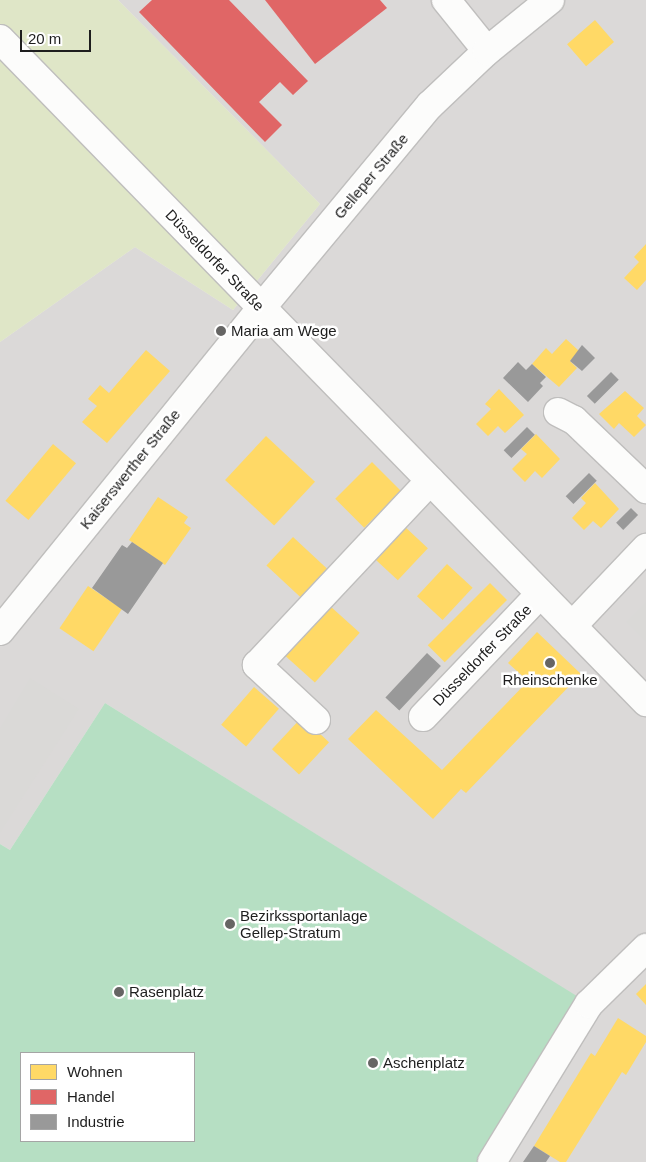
<!DOCTYPE html>
<html>
<head>
<meta charset="utf-8">
<style>
	body { margin:0 }
	#map { position:relative; width:646px; height:1162px; overflow:hidden; background:#ece9e6; font-family:Arial,sans-serif }
	div>[style] { position:absolute }
	.residential>* { inset:0; background:#dbd9d8 }
	.grass>* { inset:0; background:#dfe6c7 }
	.pitch>* { inset:0; background:#b6dfc3 }
	.parking>* { inset:0; background:#dad9d7 }
	.homes>* { inset:0; background:#ffd966; transform-origin:0 0 }
	.shops>* { inset:0; background:#e06666 }
	.industry>* { inset:0; background:#999; transform-origin:0 0 }
	.roads { filter:drop-shadow(1px 0 #bfbebd) drop-shadow(-1px 0 #bfbebd) drop-shadow(0 1px #bfbebd) drop-shadow(0 -1px #bfbebd) }
	.minor>* { height:28px; margin:-14px; padding:0 14px; transform-origin:14px; border-radius:14px; background:#fcfcfb }
	.dots>* { width:14px; height:14px; translate:-50% -50%; box-sizing:border-box; border:2px solid #fff; border-radius:50% }
	span { translate:-50% -50%; white-space:nowrap; text-align:center; line-height:1.15; -webkit-text-stroke:5px #fff; paint-order:stroke }
	.street-label { font-size:15px; color:#1e1e1e }
	.poi-label { font-size:15px; color:#1e1e1e }
	.left { translate:0 -50%; text-align:left }
	.legend { position:absolute; left:20px; top:1052px; width:175px; height:90px; box-sizing:border-box; background:#fff; border:1px solid #a5a5a5; margin:0; padding:6px 9px; list-style:none; font-size:15px; color:#1e1e1e }
	.legend li { display:flex; align-items:center; gap:10px; height:25px }
	.legend b { width:25px; border:1px solid #a5a5a5 }
	.scale { position:absolute; left:20px; top:30px; width:71px; height:22px; box-sizing:border-box; border:2px solid #1e1e1e; border-top:0; padding-left:6px; font-size:15px; line-height:18px; white-space:nowrap; color:#1e1e1e; -webkit-text-stroke:4px #fff; paint-order:stroke }
</style>
</head>
<body>
<div id="map">
	<div class="residential">
		<i style="clip-path:polygon(118px 0,646px 0,646px 1162px,478px 1162px,579px 998px,105px 703px,10px 850px,0 844px,0 342px,135px 247px,233px 310px,320px 204px)"></i>
	</div>
	<div class="grass">
		<i style="clip-path:polygon(0 0,118px 0,320px 204px,233px 310px,135px 247px,0 342px)"></i>
	</div>
	<div class="pitch">
		<i style="clip-path:polygon(evenodd,105px 703px,580px 998px,478px 1162px,0 1162px,0 844px,10px 850px,105px 703px,21px 1053px,194px 1053px,194px 1141px,21px 1141px,21px 1053px)"></i>
	</div>
	<div class="parking">
		<i style="clip-path:polygon(646px 602px,646px 642px,626px 622px)"></i>
		<i style="clip-path:polygon(30px 678px,79px 709px,0 833px,0 728px)"></i>
	</div>
	<div class="homes">
		<i style="left:595px;top:20px;width:29px;height:37px;rotate:49deg"></i>
		<i style="clip-path:polygon(646px 244px,646px 280px,637px 290px,624px 278px,639px 262px,634px 257px)"></i>
		<i style="clip-path:polygon(566px 339px,579px 351px,570px 361px,577px 368px,559px 387px,532px 364px,546px 348px,552px 354px)"></i>
		<i style="clip-path:polygon(146px 350px,170px 371px,107px 443px,82px 422px,97px 406px,88px 399px,100px 385px,109px 393px)"></i>
		<i style="clip-path:polygon(499px 389px,524px 415px,505px 433px,498px 426px,488px 436px,476px 424px,491px 409px,485px 404px)"></i>
		<i style="clip-path:polygon(625px 391px,644px 408px,637px 416px,646px 425px,634px 437px,619px 423px,614px 429px,599px 414px)"></i>
		<i style="clip-path:polygon(536px 434px,560px 459px,542px 478px,535px 471px,525px 482px,512px 469px,527px 454px,521px 449px)"></i>
		<i style="left:266px;top:436px;width:67px;height:60px;rotate:43deg"></i>
		<i style="left:53px;top:444px;width:30px;height:74px;rotate:40deg"></i>
		<i style="left:372px;top:462px;width:41px;height:52px;rotate:45deg"></i>
		<i style="clip-path:polygon(595px 483px,619px 509px,601px 528px,593px 521px,584px 530px,572px 518px,586px 503px,581px 498px)"></i>
		<i style="clip-path:polygon(158px 497px,188px 517px,184px 523px,191px 528px,165px 565px,129px 540px)"></i>
		<i style="left:403px;top:525px;width:34px;height:44px;rotate:43deg"></i>
		<i style="left:293px;top:537px;width:50px;height:39px;rotate:43deg"></i>
		<i style="left:447px;top:564px;width:35px;height:44px;rotate:43deg"></i>
		<i style="left:490px;top:583px;width:24px;height:88px;rotate:45deg"></i>
		<i style="left:88px;top:586px;width:41px;height:51px;rotate:34deg"></i>
		<i style="left:330px;top:606px;width:40px;height:67px;rotate:42deg"></i>
		<i style="clip-path:polygon(537px 632px,581px 674px,466px 793px,461px 789px,433px 819px,348px 739px,376px 710px,442px 770px,528px 681px,508px 663px)"></i>
		<i style="left:254px;top:687px;width:33px;height:50px;rotate:41deg"></i>
		<i style="left:302px;top:717px;width:37px;height:44px;rotate:43deg"></i>
		<i style="clip-path:polygon(646px 984px,646px 1005px,636px 994px)"></i>
		<i style="clip-path:polygon(618px 1018px,646px 1036px,646px 1042px,626px 1075px,622px 1072px,566px 1162px,560px 1162px,534px 1146px,591px 1053px,595px 1056px)"></i>
	</div>
	<div class="shops">
		<i style="clip-path:polygon(152px 0,229px 0,308px 81px,293px 95px,280px 82px,259px 102px,282px 125px,265px 142px,139px 12px)"></i>
		<i style="clip-path:polygon(265px 0,380px 0,387px 8px,315px 64px)"></i>
	</div>
	<div class="industry">
		<i style="clip-path:polygon(582px 345px,595px 358px,582px 371px,570px 361px)"></i>
		<i style="clip-path:polygon(518px 362px,526px 370px,532px 364px,546px 377px,540px 383px,543px 386px,528px 402px,503px 378px)"></i>
		<i style="left:611px;top:372px;width:11px;height:34px;rotate:45deg"></i>
		<i style="left:527px;top:427px;width:11px;height:33px;rotate:45deg"></i>
		<i style="left:589px;top:473px;width:11px;height:33px;rotate:45deg"></i>
		<i style="left:631px;top:508px;width:10px;height:21px;rotate:45deg"></i>
		<i style="clip-path:polygon(132px 542px,163px 563px,128px 614px,92px 588px,122px 545px,127px 548px)"></i>
		<i style="left:427px;top:653px;width:19px;height:61px;rotate:43deg"></i>
		<i style="clip-path:polygon(534px 1146px,550px 1156px,546px 1162px,523px 1162px)"></i>
	</div>
	<div class="roads">
		<div class="minor">
			<i style="left:446px;top:0;width:65px;rotate:51.2deg"></i>
			<i style="left:0;top:39px;width:926px;rotate:45.74deg"></i>
			<i style="left:558px;top:412px;width:18px;rotate:27deg"></i>
			<i style="left:574px;top:420px;width:100px;rotate:43.8deg"></i>
			<i style="left:572px;top:626px;width:108px;rotate:-46.5deg"></i>
			<i style="left:0;top:631px;width:417px;rotate:-51deg"></i>
			<i style="left:262px;top:307px;width:263px;rotate:-50.3deg"></i>
			<i style="left:430px;top:105px;width:79px;rotate:-43.5deg"></i>
			<i style="left:487px;top:51px;width:81px;rotate:-39deg"></i>
			<i style="left:423px;top:717px;width:170px;rotate:-46.4deg"></i>
			<i style="left:316px;top:720px;width:81px;rotate:-137deg"></i>
			<i style="left:257px;top:665px;width:253px;rotate:-46.8deg"></i>
			<i style="left:492px;top:1162px;width:185px;rotate:-58.5deg"></i>
			<i style="left:589px;top:1004px;width:80px;rotate:-44.5deg"></i>
		</div>
	</div>
	<div class="dots">
		<i style="left:221px;top:331px;background:#666564"></i>
		<i style="left:550px;top:663px;background:#666564"></i>
		<i style="left:230px;top:924px;background:#666564"></i>
		<i style="left:119px;top:992px;background:#666564"></i>
		<i style="left:373px;top:1063px;background:#666564"></i>
	</div>
	<div class="street-label">
		<span style="left:371px;top:176px;rotate:-50deg">Gelleper Straße</span>
		<span style="left:215px;top:260px;rotate:46deg">Düsseldorfer Straße</span>
		<span style="left:130px;top:469px;rotate:-51deg">Kaiserswerther Straße</span>
		<span style="left:482px;top:655px;rotate:-46deg">Düsseldorfer Straße</span>
	</div>
	<div class="poi-label">
		<span class="left" style="left:231px;top:331px">Maria am Wege</span>
		<span style="left:550px;top:680px">Rheinschenke</span>
		<span class="left" style="left:240px;top:924px">Bezirkssportanlage<br>Gellep-Stratum</span>
		<span class="left" style="left:129px;top:992px">Rasenplatz</span>
		<span class="left" style="left:383px;top:1063px">Aschenplatz</span>
	</div>
	<ul class="legend">
	<li><b style="height:14px;background:#ffd966"></b>Wohnen</li>
	<li><b style="height:14px;background:#e06666"></b>Handel</li>
	<li><b style="height:14px;background:#999"></b>Industrie</li>
	</ul>
	<div class="scale">20 m</div>
</div>
</body>
</html>
